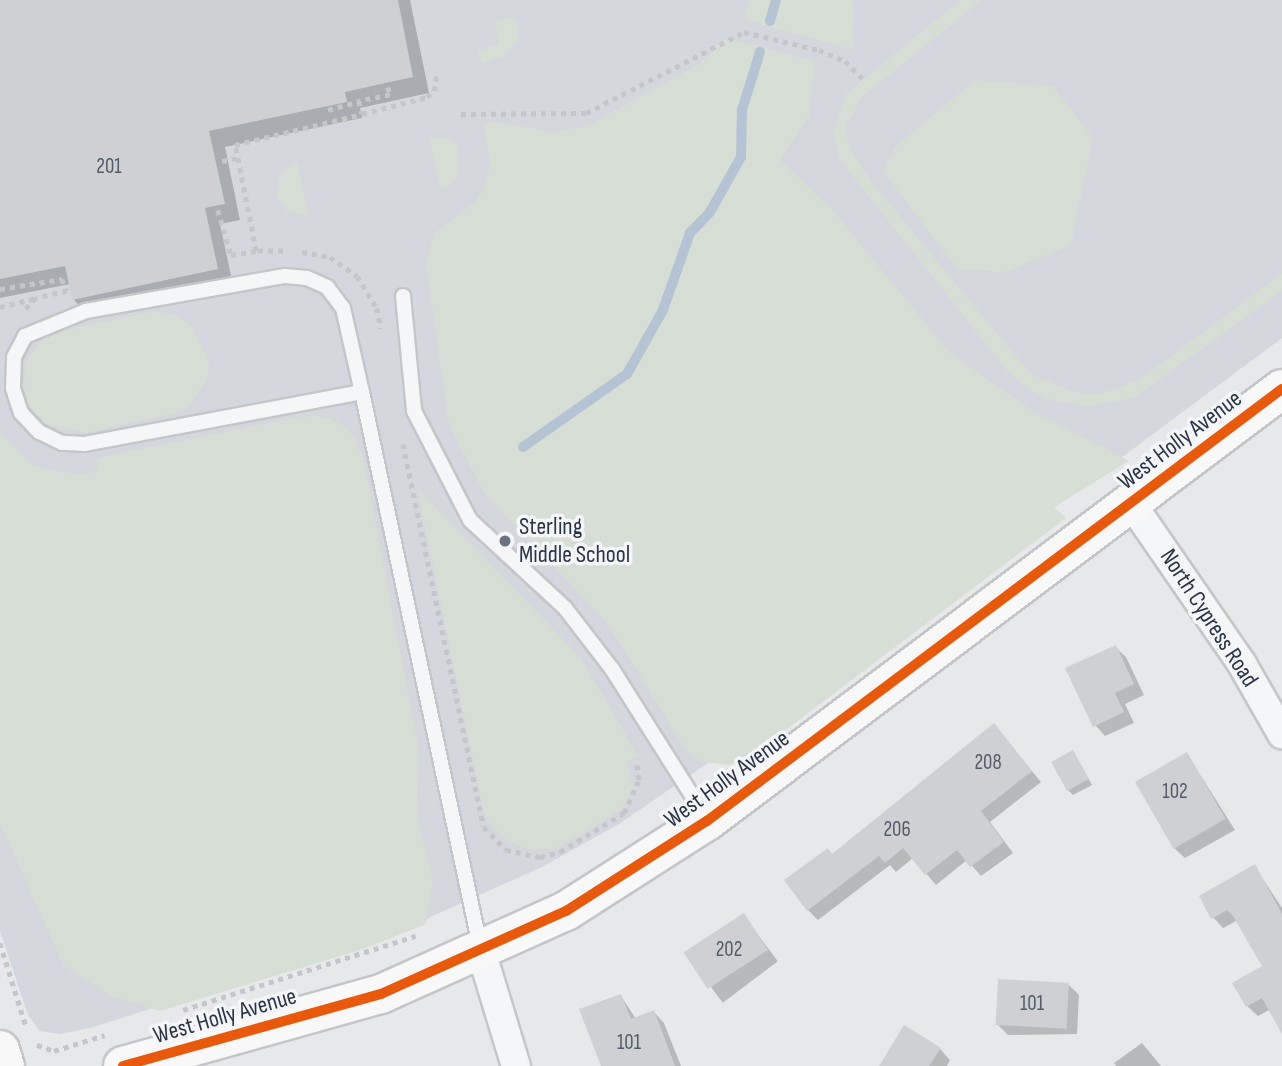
<!DOCTYPE html>
<html>
<head>
<meta charset="utf-8">
<style>
	body { margin:0 }
	#map { position:relative; width:1282px; height:1066px; overflow:hidden; background:#e6e8ea; font-family:"Sofia Sans Condensed",sans-serif }
	div>[style] { position:absolute }
	.built>* { inset:0; background:#d4d7dd }
	.green>* { inset:0; background:#d6ded6 }
	.shadow>* { inset:0; background:#0003; transform-origin:0 0 }
	.stream>* { height:10px; margin:-5px; padding:0 5px; transform-origin:5px; border-radius:5px; background:#b4c4d5 }
	.building>* { inset:0; background:#ced0d3; transform-origin:0 0 }
	.path>* { height:4.5px; margin-top:-2.25px; transform-origin:0; background:repeating-linear-gradient(90deg,#c5c6ca 0 5px,transparent 0 10px) }
	.roads { filter:drop-shadow(2px 0 #c4c6c8) drop-shadow(-2px 0 #c4c6c8) drop-shadow(0 2px #c4c6c8) drop-shadow(0 -2px #c4c6c8) }
	.lane>* { height:14px; margin:-7px; padding:0 7px; transform-origin:7px; border-radius:7px; background:#f5f6f7 }
	.street>* { height:28px; margin:-14px; padding:0 14px; transform-origin:14px; border-radius:14px; background:#f5f6f7 }
	.secondary>* { height:38px; margin:-19px; padding:0 19px; transform-origin:19px; border-radius:19px; background:#f8f8f8 }
	.primary>* { height:38px; margin:-19px; padding:0 19px; transform-origin:19px; border-radius:19px; background:#f8f8f8 }
	.cycleway>* { height:10px; margin:-5px; padding:0 5px; transform-origin:5px; border-radius:5px; background:#e8590c }
	.dots>* { width:19px; height:19px; translate:-50% -50%; box-sizing:border-box; border:4px solid #f4f6f9; border-radius:50% }
	span { translate:-50% -50%; white-space:nowrap; text-align:center; line-height:1.15; -webkit-text-stroke:7px #f4f6f9; paint-order:stroke }
	.number-label { font-size:21px; color:#545c69 }
	.number-label span { -webkit-text-stroke-width:0 }
	.street-label { font-size:24px; color:#2b3445 }
	.poi-label { font-size:24px; color:#2b3445 }
	.left { translate:0 -50%; text-align:left }
</style>
</head>
<body>
<div id="map">
	<div class="built">
		<i style="clip-path:polygon(0 0,1282px 0,1282px 338px,743px 739px,619px 824px,542px 867px,406px 928px,90px 1028px,60px 1034px,40px 1031px,28px 1015px,0 931px)"></i>
	</div>
	<div class="green">
		<i style="clip-path:polygon(748px 0,853px 0,854px 50px,745px 20px)"></i>
		<i style="clip-path:polygon(960px 0,982px 0,862px 97px,845px 129px,851px 150px,871px 181px,1031px 374px,1073px 392px,1097px 394px,1118px 388px,1140px 379px,1282px 273px,1282px 291px,1134px 398px,1088px 407px,1047px 399px,1026px 388px,1007px 371px,840px 160px,833px 132px,846px 94px)"></i>
		<i style="clip-path:polygon(514px 17px,519px 24px,517px 43px,504px 56px,482px 63px,478px 51px,499px 44px,495px 20px)"></i>
		<i style="clip-path:polygon(726px 38px,815px 61px,809px 117px,780px 160px,832px 209px,950px 353px,1033px 411px,1129px 461px,1054px 507px,1066px 518px,743px 762px,727px 765px,700px 761px,686px 750px,608px 624px,485px 494px,449px 425px,426px 263px,434px 233px,475px 202px,484px 187px,490px 164px,484px 126px,489px 121px,553px 132px,587px 126px,699px 64px)"></i>
		<i style="clip-path:polygon(975px 80px,1053px 86px,1093px 138px,1071px 245px,1006px 272px,957px 269px,883px 171px,897px 145px)"></i>
		<i style="clip-path:polygon(429px 136px,447px 138px,458px 146px,459px 176px,447px 188px,440px 189px)"></i>
		<i style="clip-path:polygon(297px 162px,309px 217px,288px 212px,276px 195px,280px 174px)"></i>
		<i style="clip-path:polygon(155px 311px,174px 315px,192px 326px,209px 360px,208px 378px,191px 405px,179px 412px,85px 433px,46px 424px,30px 408px,23px 386px,27px 360px,40px 342px,56px 332px)"></i>
		<i style="clip-path:polygon(304px 416px,327px 417px,343px 425px,356px 439px,364px 462px,418px 745px,417px 813px,433px 881px,426px 924px,363px 949px,160px 1011px,111px 996px,63px 965px,0 823px,0 433px,32px 465px,79px 475px,99px 470px,96px 458px)"></i>
		<i style="clip-path:polygon(417px 488px,581px 658px,638px 756px,628px 761px,633px 788px,622px 809px,556px 849px,527px 849px,506px 840px,488px 822px,483px 809px)"></i>
	</div>
	<div class="shadow">
		<i style="clip-path:polygon(0 0,410px 0,429px 93px,360px 108px,362px 118px,225px 147px,240px 220px,220px 224px,233px 285px,89px 315px,73px 299px,70px 284px,0 298px)"></i>
		<i style="clip-path:polygon(1115px 647px,1126px 657px,1144px 695px,1125px 704px,1134px 723px,1105px 736px,1095px 725px)"></i>
		<i style="clip-path:polygon(994px 725px,1041px 782px,990px 822px,1013px 853px,981px 876px,967px 860px,936px 885px,913px 858px,896px 872px,890px 865px,818px 920px,808px 910px,833px 856px)"></i>
		<i style="clip-path:polygon(1073px 752px,1092px 785px,1073px 795px,1068px 790px)"></i>
		<i style="clip-path:polygon(1187px 754px,1235px 830px,1185px 858px,1174px 848px)"></i>
		<i style="clip-path:polygon(1255px 867px,1282px 908px,1282px 1028px,1271px 1009px,1258px 1016px,1247px 1006px,1264px 967px,1238px 920px,1223px 928px,1213px 917px)"></i>
		<i style="left:743px;top:915px;width:58px;height:69px;rotate:53deg"></i>
		<i style="clip-path:polygon(1068px 984px,1079px 995px,1077px 1034px,1008px 1035px,997px 1024px)"></i>
		<i style="clip-path:polygon(621px 996px,636px 1019px,654px 1012px,664px 1023px,681px 1066px,602px 1066px)"></i>
		<i style="clip-path:polygon(1142px 1043px,1161px 1066px,1116px 1066px,1114px 1063px)"></i>
		<i style="clip-path:polygon(940px 1049px,950px 1060px,947px 1066px,881px 1066px)"></i>
	</div>
	<div class="stream">
		<i style="left:770px;top:21px;width:22px;rotate:-74deg"></i>
		<i style="left:523px;top:447px;width:127px;rotate:-35.1deg"></i>
		<i style="left:627px;top:374px;width:73px;rotate:-60.6deg"></i>
		<i style="left:663px;top:310px;width:82px;rotate:-70.7deg"></i>
		<i style="left:690px;top:233px;width:29px;rotate:-46deg"></i>
		<i style="left:710px;top:212px;width:63px;rotate:-60.6deg"></i>
		<i style="left:741px;top:157px;width:47px;rotate:-88.8deg"></i>
		<i style="left:742px;top:110px;width:61px;rotate:-72.8deg"></i>
	</div>
	<div class="building">
		<i style="clip-path:polygon(0 0,398px 0,413px 77px,345px 92px,347px 102px,209px 131px,225px 204px,205px 208px,218px 269px,72px 300px,65px 266px,0 279px)"></i>
		<i style="clip-path:polygon(1116px 645px,1134px 684px,1115px 693px,1124px 712px,1093px 727px,1065px 668px)"></i>
		<i style="clip-path:polygon(994px 723px,1032px 771px,981px 811px,1004px 842px,970px 867px,957px 850px,925px 875px,903px 848px,885px 863px,879px 856px,807px 911px,784px 880px,828px 848px,832px 854px)"></i>
		<i style="left:1073px;top:750px;width:33px;height:25px;rotate:61deg"></i>
		<i style="left:1187px;top:752px;width:77px;height:60px;rotate:60deg"></i>
		<i style="clip-path:polygon(1255px 864px,1282px 914px,1282px 1034px,1262px 998px,1246px 1007px,1232px 983px,1262px 966px,1233px 916px,1227px 910px,1211px 919px,1199px 896px)"></i>
		<i style="left:744px;top:913px;width:44px;height:72px;rotate:57deg"></i>
		<i style="left:998px;top:979px;width:71px;height:46px;rotate:3deg"></i>
		<i style="clip-path:polygon(621px 994px,631px 1019px,654px 1010px,675px 1066px,601px 1066px,579px 1009px)"></i>
		<i style="clip-path:polygon(904px 1025px,941px 1048px,929px 1066px,879px 1066px)"></i>
	</div>
	<div class="path">
		<i style="left:388px;top:87px;width:8px;rotate:76deg"></i>
		<i style="left:390px;top:95px;width:32px;rotate:169deg"></i>
		<i style="left:359px;top:101px;width:13px;rotate:77deg"></i>
		<i style="left:362px;top:114px;width:67px;rotate:-14.7deg"></i>
		<i style="left:427px;top:97px;width:9px;rotate:-41deg"></i>
		<i style="left:434px;top:91px;width:19px;rotate:-81deg"></i>
		<i style="left:328px;top:110px;width:32px;rotate:-16deg"></i>
		<i style="left:461px;top:114px;width:125px;rotate:-0.5deg"></i>
		<i style="left:586px;top:113px;width:178px;rotate:-27.1deg"></i>
		<i style="left:744px;top:32px;width:77px;rotate:13.5deg"></i>
		<i style="left:819px;top:50px;width:28px;rotate:23deg"></i>
		<i style="left:845px;top:61px;width:25px;rotate:45deg"></i>
		<i style="left:222px;top:161px;width:15px;rotate:-11deg"></i>
		<i style="left:218px;top:210px;width:47px;rotate:73.9deg"></i>
		<i style="left:231px;top:255px;width:25px;rotate:-9deg"></i>
		<i style="left:283px;top:251px;width:27px;rotate:180deg"></i>
		<i style="left:256px;top:251px;width:108px;rotate:-101.2deg"></i>
		<i style="left:235px;top:145px;width:131px;rotate:-13.7deg"></i>
		<i style="left:302px;top:252px;width:28px;rotate:10deg"></i>
		<i style="left:330px;top:257px;width:33px;rotate:35deg"></i>
		<i style="left:357px;top:276px;width:38px;rotate:58deg"></i>
		<i style="left:377px;top:308px;width:21px;rotate:79deg"></i>
		<i style="left:0;top:289px;width:63px;rotate:-9.2deg"></i>
		<i style="left:62px;top:279px;width:13px;rotate:67deg"></i>
		<i style="left:67px;top:291px;width:32px;rotate:167deg"></i>
		<i style="left:36px;top:298px;width:16px;rotate:133deg"></i>
		<i style="left:0;top:307px;width:37px;rotate:-14deg"></i>
		<i style="left:403px;top:444px;width:391px;rotate:78.1deg"></i>
		<i style="left:484px;top:827px;width:32px;rotate:46deg"></i>
		<i style="left:506px;top:850px;width:35px;rotate:12deg"></i>
		<i style="left:540px;top:857px;width:21px;rotate:-14deg"></i>
		<i style="left:560px;top:852px;width:75px;rotate:-31.4deg"></i>
		<i style="left:624px;top:813px;width:36px;rotate:-66deg"></i>
		<i style="left:639px;top:780px;width:15px;rotate:-98deg"></i>
		<i style="left:0;top:943px;width:87px;rotate:72.6deg"></i>
		<i style="left:183px;top:1010px;width:244px;rotate:-17.7deg"></i>
		<i style="left:37px;top:1045px;width:18px;rotate:19deg"></i>
		<i style="left:54px;top:1051px;width:53px;rotate:-17.4deg"></i>
	</div>
	<div class="roads">
		<div class="lane">
			<i style="left:403px;top:296px;width:116px;rotate:84.5deg"></i>
			<i style="left:414px;top:411px;width:123px;rotate:62.8deg"></i>
			<i style="left:470px;top:520px;width:129px;rotate:42.8deg"></i>
			<i style="left:565px;top:608px;width:77px;rotate:52.4deg"></i>
			<i style="left:612px;top:669px;width:178px;rotate:57.7deg"></i>
			<i style="left:362px;top:392px;width:283px;rotate:169.4deg"></i>
			<i style="left:84px;top:444px;width:22px;rotate:-177deg"></i>
			<i style="left:62px;top:443px;width:25px;rotate:-154deg"></i>
			<i style="left:39px;top:432px;width:26px;rotate:-133deg"></i>
			<i style="left:21px;top:413px;width:26px;rotate:-108deg"></i>
			<i style="left:13px;top:388px;width:31px;rotate:-88deg"></i>
			<i style="left:14px;top:357px;width:24px;rotate:-62deg"></i>
			<i style="left:25px;top:336px;width:66px;rotate:-22.3deg"></i>
			<i style="left:86px;top:311px;width:202px;rotate:-10deg"></i>
			<i style="left:285px;top:276px;width:22px;rotate:5deg"></i>
			<i style="left:307px;top:278px;width:22px;rotate:24deg"></i>
			<i style="left:327px;top:287px;width:26px;rotate:53deg"></i>
			<i style="left:343px;top:308px;width:86px;rotate:77.3deg"></i>
			<i style="left:362px;top:392px;width:566px;rotate:77.98deg"></i>
		</div>
		<div class="street">
			<i style="left:1131px;top:503px;width:196px;rotate:55.4deg"></i>
			<i style="left:1242px;top:664px;width:81px;rotate:60.3deg"></i>
			<i style="left:481px;top:951px;width:120px;rotate:73.1deg"></i>
		</div>
		<div class="secondary">
			<i style="left:123px;top:1066px;width:268px;rotate:-15.6deg"></i>
			<i style="left:381px;top:994px;width:203px;rotate:-24.2deg"></i>
			<i style="left:566px;top:911px;width:167px;rotate:-32.6deg"></i>
			<i style="left:707px;top:821px;width:719px;rotate:-36.92deg"></i>
		</div>
		<div class="primary">
			<i style="left:0;top:1050px;width:17px;rotate:73deg"></i>
		</div>
	</div>
	<div class="cycleway">
		<i style="left:123px;top:1066px;width:268px;rotate:-15.6deg"></i>
		<i style="left:381px;top:994px;width:203px;rotate:-24.2deg"></i>
		<i style="left:566px;top:911px;width:167px;rotate:-32.6deg"></i>
		<i style="left:707px;top:821px;width:719px;rotate:-36.92deg"></i>
	</div>
	<div class="dots">
		<i style="left:505px;top:541px;background:#6c737f"></i>
	</div>
	<div class="number-label">
		<span style="left:109px;top:167px">201</span>
		<span style="left:988px;top:763px">208</span>
		<span style="left:1175px;top:792px">102</span>
		<span style="left:897px;top:830px">206</span>
		<span style="left:729px;top:950px">202</span>
		<span style="left:1032px;top:1004px">101</span>
		<span style="left:629px;top:1043px">101</span>
	</div>
	<div class="street-label">
		<span style="left:1180px;top:440px;rotate:-37deg">West Holly Avenue</span>
		<span style="left:1209px;top:618px;rotate:57deg">North Cypress Road</span>
		<span style="left:727px;top:779px;rotate:-36deg">West Holly Avenue</span>
		<span style="left:225px;top:1016px;rotate:-16deg">West Holly Avenue</span>
	</div>
	<div class="poi-label">
		<span class="left" style="left:519px;top:541px">Sterling<br>Middle School</span>
	</div>
</div>
</body>
</html>
